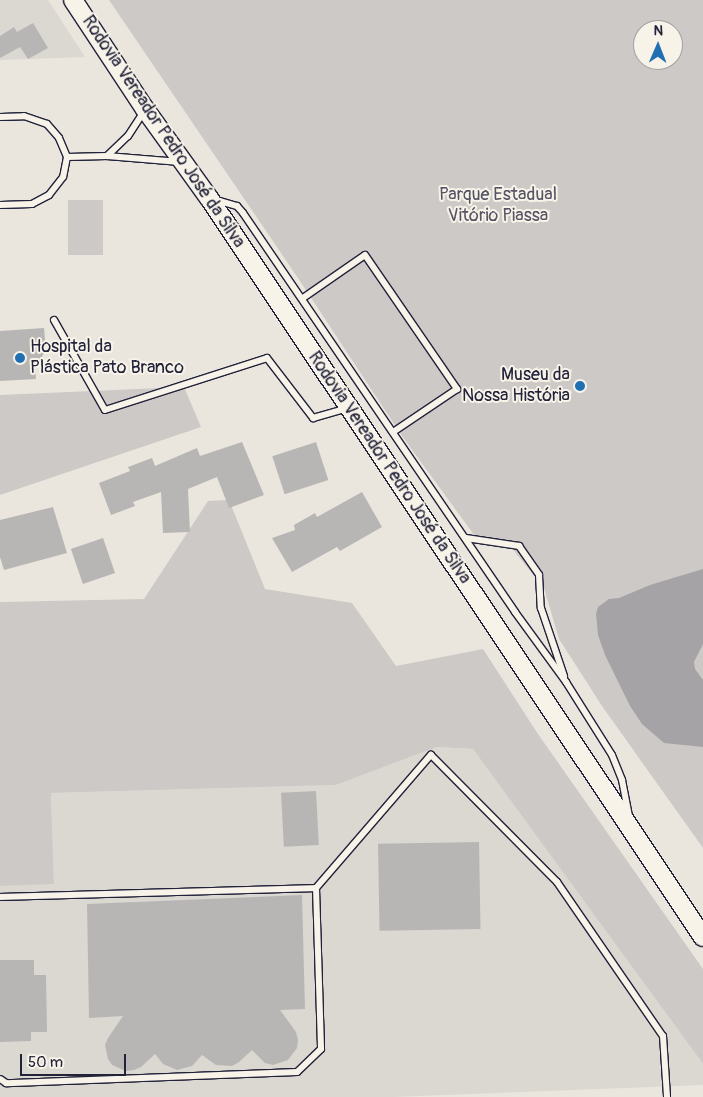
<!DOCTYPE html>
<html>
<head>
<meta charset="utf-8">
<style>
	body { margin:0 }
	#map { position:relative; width:703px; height:1097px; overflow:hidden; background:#eae6de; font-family:Pangolin,sans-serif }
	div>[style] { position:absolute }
	.built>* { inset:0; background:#dbd8d2 }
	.green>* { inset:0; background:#cdc9c6; transform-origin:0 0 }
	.water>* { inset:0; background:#a6a3a6 }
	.building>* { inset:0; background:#b8b6b5; transform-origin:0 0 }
	.roads { filter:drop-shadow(1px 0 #22223b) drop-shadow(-1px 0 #22223b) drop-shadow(0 1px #22223b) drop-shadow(0 -1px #22223b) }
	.lane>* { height:6px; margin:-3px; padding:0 3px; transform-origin:3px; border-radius:3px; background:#f7f3e8 }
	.secondary>* { height:18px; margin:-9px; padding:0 9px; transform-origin:9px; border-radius:9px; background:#f7f3e8 }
	.dots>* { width:14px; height:14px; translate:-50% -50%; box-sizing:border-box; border:2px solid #f7f3e8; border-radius:50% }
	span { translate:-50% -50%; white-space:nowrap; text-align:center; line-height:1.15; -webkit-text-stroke:4px #f7f3e8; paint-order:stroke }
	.street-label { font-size:18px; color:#22223b }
	.park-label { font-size:18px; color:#555465 }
	.poi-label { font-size:18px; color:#22223b }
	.left { translate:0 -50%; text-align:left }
	.right { translate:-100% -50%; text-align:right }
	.north { position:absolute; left:633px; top:20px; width:50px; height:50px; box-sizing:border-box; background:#f7f3e8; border:1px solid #a29fa3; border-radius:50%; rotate:1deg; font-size:14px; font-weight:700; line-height:20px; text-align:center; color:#22223b }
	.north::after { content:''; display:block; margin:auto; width:18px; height:22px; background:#1f6fb2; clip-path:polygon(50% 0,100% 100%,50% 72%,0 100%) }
	.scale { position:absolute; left:20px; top:1054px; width:106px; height:22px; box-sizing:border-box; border:2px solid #22223b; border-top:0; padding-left:6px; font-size:15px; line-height:18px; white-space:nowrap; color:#22223b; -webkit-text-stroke:4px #f7f3e8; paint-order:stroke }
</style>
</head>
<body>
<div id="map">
	<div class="built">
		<i style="clip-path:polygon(0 0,48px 0,85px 57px,0 60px)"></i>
		<i style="clip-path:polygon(437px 747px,473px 749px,703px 1064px,703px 1085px,394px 1097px,0 1097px,0 886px,54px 883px,51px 793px,336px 785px)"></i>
	</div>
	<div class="green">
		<i style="clip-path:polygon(evenodd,109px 0,703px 0,703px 848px,602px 706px,559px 639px,544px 588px,511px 547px,480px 543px,402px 436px,300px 281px,109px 0,643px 30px,673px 30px,673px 60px,643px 60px,643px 30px)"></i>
		<i style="left:68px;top:200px;width:35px;height:55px"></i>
		<i style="clip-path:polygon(184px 387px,201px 427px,0 495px,0 395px)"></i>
		<i style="clip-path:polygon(229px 500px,265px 589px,352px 603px,396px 666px,483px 649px,538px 734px,703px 969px,703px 1064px,473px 749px,437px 747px,336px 785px,51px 793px,54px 884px,0 886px,0 602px,144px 599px,208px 501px)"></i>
	</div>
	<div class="water">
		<i style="clip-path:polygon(703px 569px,703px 644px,694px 662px,695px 669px,703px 680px,703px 747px,664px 743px,642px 724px,630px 706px,605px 655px,598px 635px,596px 614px,598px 607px,609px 599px,619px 598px,650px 585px)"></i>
	</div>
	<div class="building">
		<i style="clip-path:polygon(33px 23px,48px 48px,28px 59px,20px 47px,0 58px,0 36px,14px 27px,17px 32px)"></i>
		<i style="clip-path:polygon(44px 328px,46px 351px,35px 366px,36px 379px,0 381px,0 331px)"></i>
		<i style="clip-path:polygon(242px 442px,264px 495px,229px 508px,217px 477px,188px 489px,190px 532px,163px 533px,161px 492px,133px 502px,135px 506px,111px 515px,99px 483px,130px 471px,128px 467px,152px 458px,155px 466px,197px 448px,200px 456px)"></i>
		<i style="left:316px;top:442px;width:40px;height:46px;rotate:72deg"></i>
		<i style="clip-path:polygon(362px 492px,382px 527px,340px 551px,337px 547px,292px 572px,272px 538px,295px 530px,294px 525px,315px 513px,317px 517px)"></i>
		<i style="clip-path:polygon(53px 507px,67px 553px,4px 570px,0 557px,0 520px)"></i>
		<i style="left:103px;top:538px;width:37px;height:34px;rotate:71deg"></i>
		<i style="left:316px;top:791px;width:54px;height:35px;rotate:87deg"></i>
		<i style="left:479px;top:842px;width:87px;height:101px;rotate:89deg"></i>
		<i style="clip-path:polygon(302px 895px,305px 1009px,280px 1010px,296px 1032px,298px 1040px,297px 1048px,288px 1060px,273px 1065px,265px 1063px,252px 1050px,239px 1062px,232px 1066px,216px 1065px,202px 1055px,192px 1066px,177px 1070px,163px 1064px,155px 1054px,141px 1067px,134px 1070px,126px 1071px,112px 1065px,108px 1059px,105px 1045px,108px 1038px,123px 1016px,89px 1018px,87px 904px)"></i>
		<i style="clip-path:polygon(0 960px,34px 960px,34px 975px,46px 975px,47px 1032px,31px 1032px,31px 1041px,0 1042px)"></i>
	</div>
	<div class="roads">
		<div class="lane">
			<i style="left:0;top:117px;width:24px;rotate:-2deg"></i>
			<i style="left:24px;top:116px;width:24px;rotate:19deg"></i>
			<i style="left:47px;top:124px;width:18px;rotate:49deg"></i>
			<i style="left:59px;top:138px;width:21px;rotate:67deg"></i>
			<i style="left:67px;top:157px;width:20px;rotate:101deg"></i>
			<i style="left:63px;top:177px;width:23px;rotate:128deg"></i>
			<i style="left:49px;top:195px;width:19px;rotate:152deg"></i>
			<i style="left:32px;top:204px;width:32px;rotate:178deg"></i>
			<i style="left:107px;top:156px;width:29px;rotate:-44deg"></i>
			<i style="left:128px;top:136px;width:30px;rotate:-57deg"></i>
			<i style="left:67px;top:157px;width:40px;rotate:-1.4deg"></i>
			<i style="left:107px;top:156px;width:73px;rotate:4.7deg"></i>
			<i style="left:216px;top:200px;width:22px;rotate:16deg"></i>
			<i style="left:237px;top:206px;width:9px;rotate:49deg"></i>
			<i style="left:243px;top:213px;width:483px;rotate:55.7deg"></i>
			<i style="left:515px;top:612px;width:87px;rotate:53.9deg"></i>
			<i style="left:566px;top:682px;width:86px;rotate:57.8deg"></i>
			<i style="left:612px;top:755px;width:27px;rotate:68deg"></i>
			<i style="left:622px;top:780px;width:36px;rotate:79deg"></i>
			<i style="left:303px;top:298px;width:75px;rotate:-34.7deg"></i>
			<i style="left:365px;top:255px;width:163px;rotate:55.5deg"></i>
			<i style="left:457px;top:389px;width:77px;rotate:146.1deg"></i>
			<i style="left:54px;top:320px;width:103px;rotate:60.5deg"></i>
			<i style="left:105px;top:410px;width:170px;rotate:-17.8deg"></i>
			<i style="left:267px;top:358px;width:76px;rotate:52.5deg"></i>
			<i style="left:313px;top:418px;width:36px;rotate:-16deg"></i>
			<i style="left:466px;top:538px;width:54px;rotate:8.6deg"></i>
			<i style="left:519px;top:546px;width:35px;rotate:55deg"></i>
			<i style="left:539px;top:575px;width:33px;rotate:87deg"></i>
			<i style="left:541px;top:608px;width:72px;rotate:71.3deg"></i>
			<i style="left:316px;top:888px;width:176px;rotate:-49.2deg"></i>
			<i style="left:431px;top:755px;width:179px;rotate:45.2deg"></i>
			<i style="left:557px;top:882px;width:187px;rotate:55.5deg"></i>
			<i style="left:663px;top:1036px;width:61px;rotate:86.2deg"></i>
			<i style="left:0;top:897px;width:316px;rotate:-1.6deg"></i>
			<i style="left:316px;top:888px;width:161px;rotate:88.2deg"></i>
			<i style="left:321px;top:1049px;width:33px;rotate:136deg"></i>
			<i style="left:297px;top:1072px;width:291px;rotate:177.8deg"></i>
			<i style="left:6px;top:1083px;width:7px;rotate:-146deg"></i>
		</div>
		<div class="secondary">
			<i style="left:73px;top:0;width:131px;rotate:56.6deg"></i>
			<i style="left:145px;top:109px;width:110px;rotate:54.3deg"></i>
			<i style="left:209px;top:198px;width:889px;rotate:56.24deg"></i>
		</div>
	</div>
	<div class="dots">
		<i style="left:20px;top:358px;background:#1f6fb2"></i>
		<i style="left:580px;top:386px;background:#1f6fb2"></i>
	</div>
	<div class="street-label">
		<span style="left:163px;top:132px;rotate:56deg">Rodovia Vereador Pedro José da Silva</span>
		<span style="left:389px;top:468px;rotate:56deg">Rodovia Vereador Pedro José da Silva</span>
	</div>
	<div class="park-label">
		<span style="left:498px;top:206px">Parque Estadual<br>Vitório Piassa</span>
	</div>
	<div class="poi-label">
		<span class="left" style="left:30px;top:358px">Hospital da<br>Plástica Pato Branco</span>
		<span class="right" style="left:570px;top:386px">Museu da<br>Nossa História</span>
	</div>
	<div class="north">N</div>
	<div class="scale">50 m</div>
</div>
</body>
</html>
